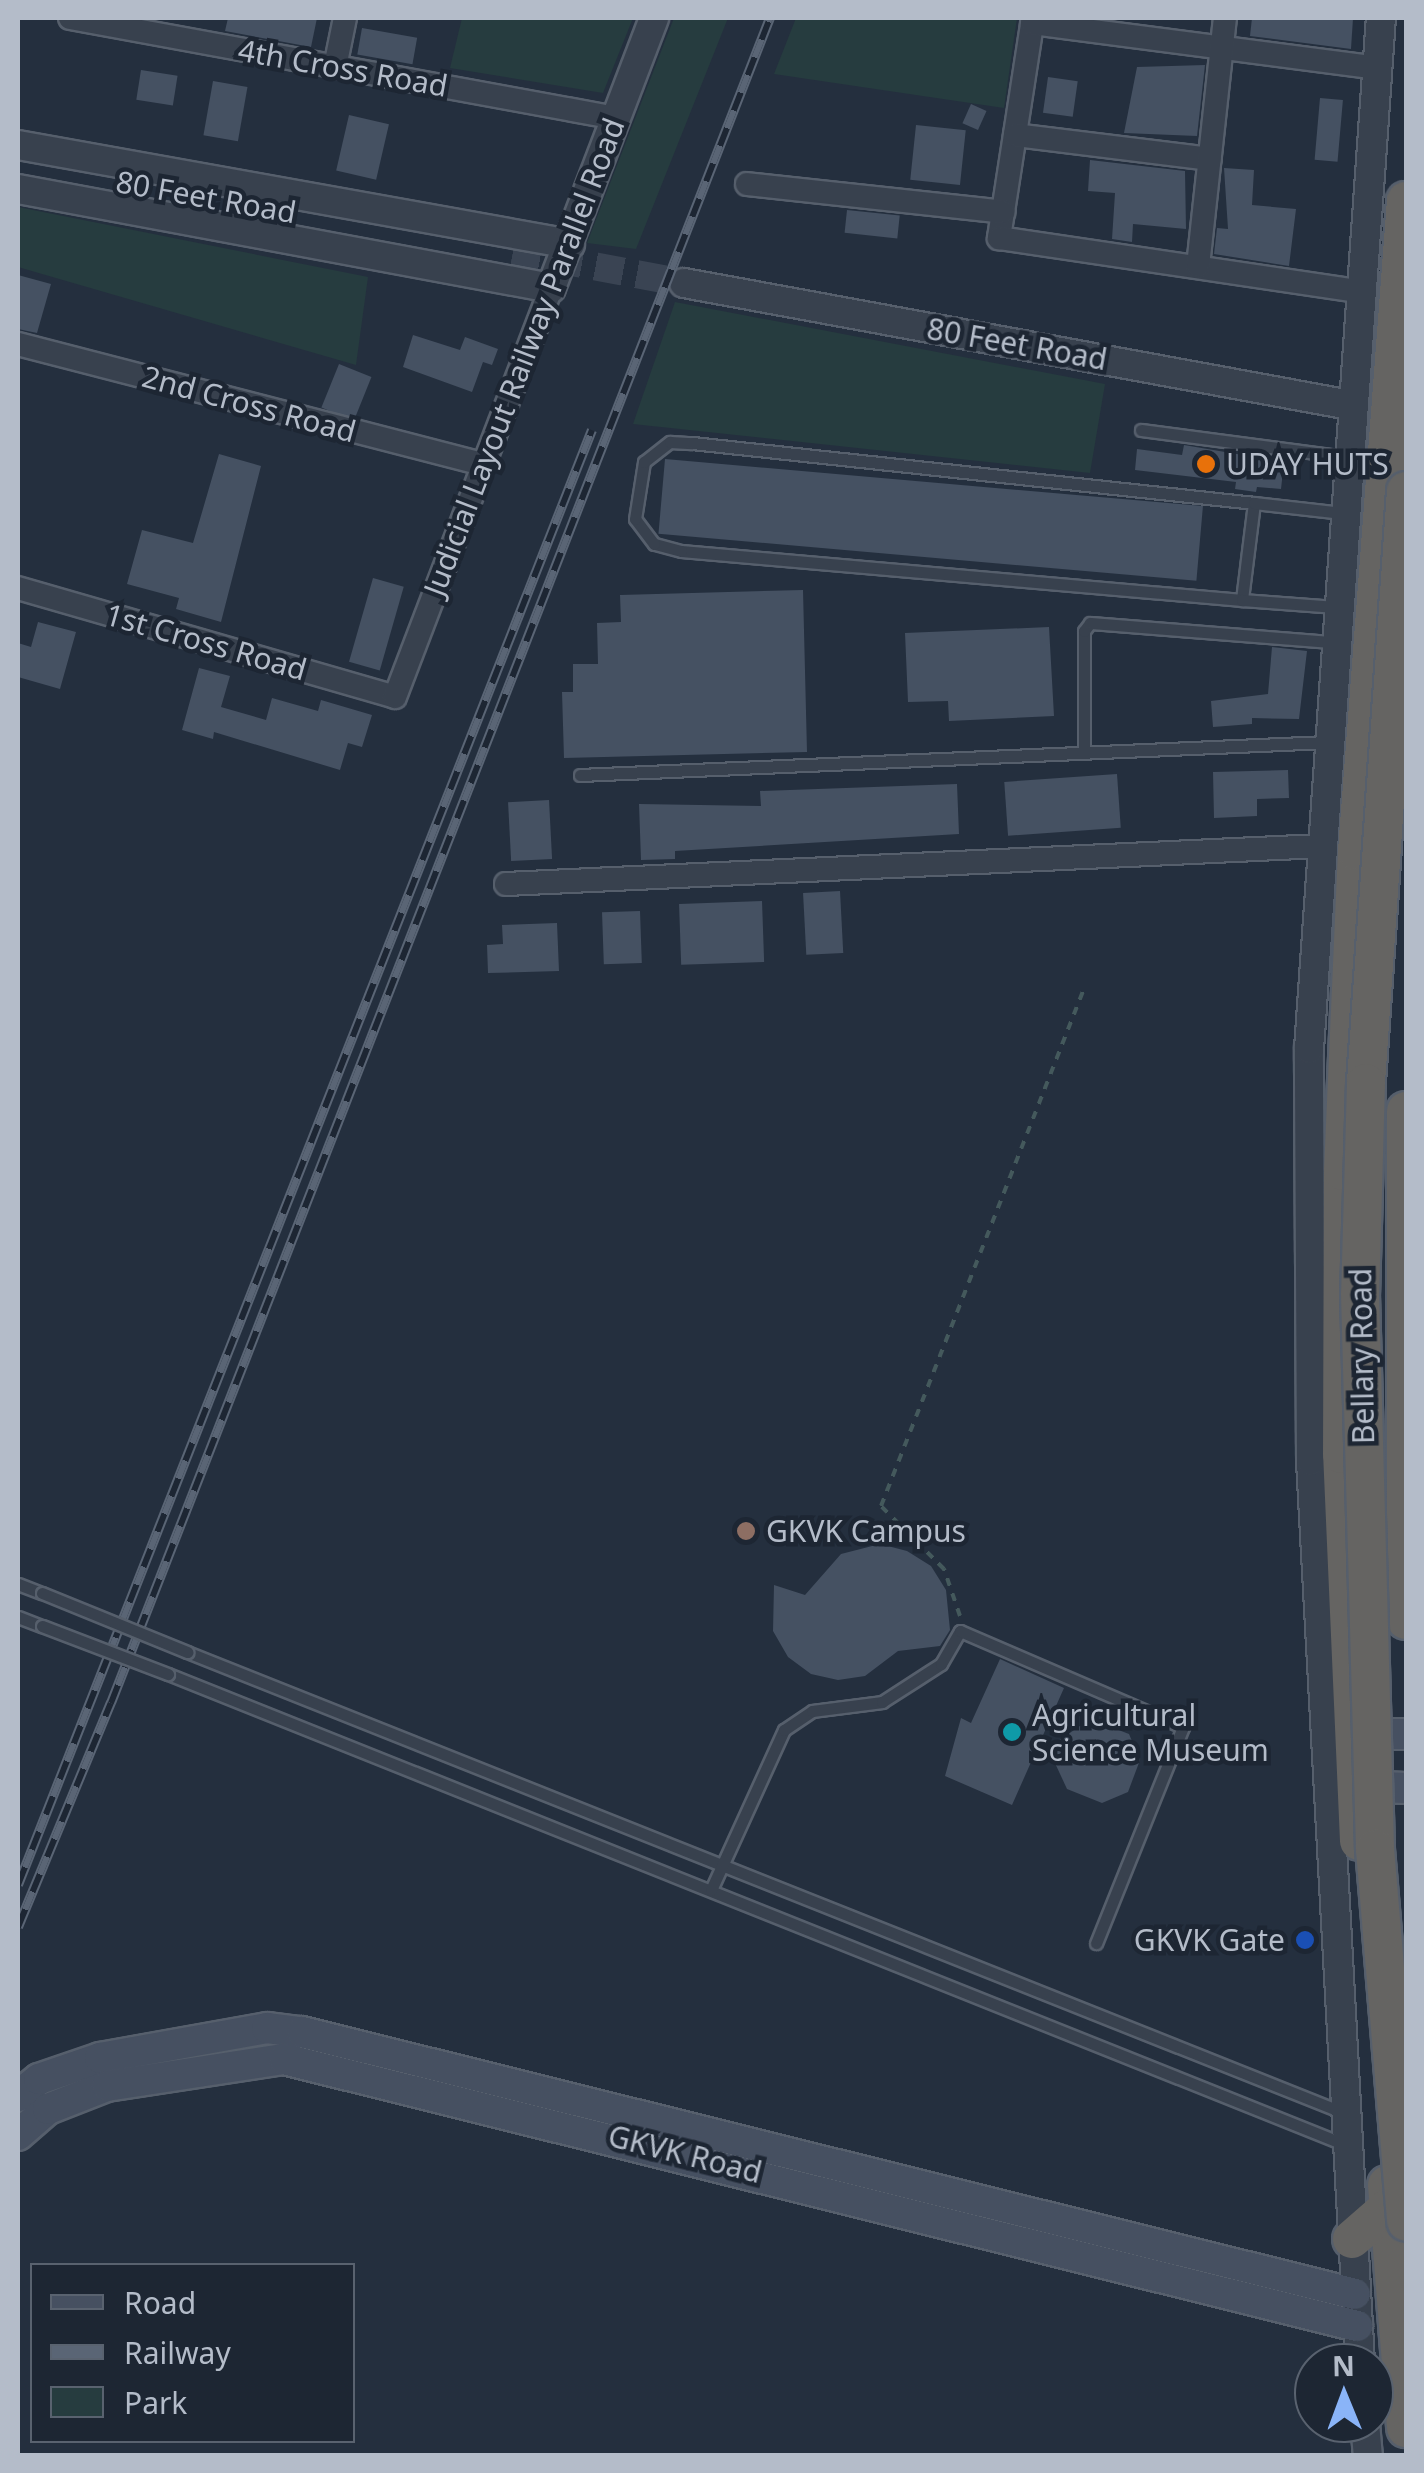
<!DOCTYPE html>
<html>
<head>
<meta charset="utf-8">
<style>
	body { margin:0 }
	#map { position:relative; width:1424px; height:2473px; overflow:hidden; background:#242f3e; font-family:"Noto Sans",sans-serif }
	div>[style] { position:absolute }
	.green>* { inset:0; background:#263c3f }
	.building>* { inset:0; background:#455162; transform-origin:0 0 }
	.tertiary-tunnel>* { height:28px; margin-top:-14px; transform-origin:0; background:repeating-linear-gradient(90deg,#3a4453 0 28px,transparent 0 42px) }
	.path>* { height:4px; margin-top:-2px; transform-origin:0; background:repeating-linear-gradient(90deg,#44595c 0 8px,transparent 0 16px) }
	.roads { filter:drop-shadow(2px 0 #565f6c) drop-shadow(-2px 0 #565f6c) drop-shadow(0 2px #565f6c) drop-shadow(0 -2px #565f6c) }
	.service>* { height:11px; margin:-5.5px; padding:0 5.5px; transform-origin:5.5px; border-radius:5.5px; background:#38414e }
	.minor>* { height:22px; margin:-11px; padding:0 11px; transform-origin:11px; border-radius:11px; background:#38414e }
	.tertiary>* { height:28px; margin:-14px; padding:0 14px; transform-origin:14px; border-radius:14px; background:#38414e }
	.secondary>* { height:30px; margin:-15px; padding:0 15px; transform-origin:15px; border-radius:15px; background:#465061 }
	.trunk>* { height:38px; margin:-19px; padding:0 19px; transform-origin:19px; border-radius:19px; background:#656462 }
	.rail>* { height:10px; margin-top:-5px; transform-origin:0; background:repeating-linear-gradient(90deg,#1d2633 0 19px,#5a6575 0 38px); box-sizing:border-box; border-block:2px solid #5a6575 }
	.bridges { filter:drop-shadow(2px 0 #565f6c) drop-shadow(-2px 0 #565f6c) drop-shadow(0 2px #565f6c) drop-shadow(0 -2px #565f6c) }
	.service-bridge>* { height:11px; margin:-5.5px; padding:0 5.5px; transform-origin:5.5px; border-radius:5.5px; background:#38414e }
	.trunk-bridge>* { height:38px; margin:-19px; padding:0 19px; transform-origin:19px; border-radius:19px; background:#656462 }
	.dots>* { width:28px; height:28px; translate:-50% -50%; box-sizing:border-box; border:5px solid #1d2633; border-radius:50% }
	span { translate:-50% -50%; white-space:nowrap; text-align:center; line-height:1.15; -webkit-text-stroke:9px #1d2633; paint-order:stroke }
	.street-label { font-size:30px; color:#b4bcc9 }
	.poi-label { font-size:30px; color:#b4bcc9 }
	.left { translate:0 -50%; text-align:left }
	.right { translate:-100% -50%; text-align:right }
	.frame { position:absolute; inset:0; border:20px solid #b4bcc9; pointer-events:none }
	.legend { position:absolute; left:30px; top:2263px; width:325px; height:180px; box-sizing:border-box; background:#1d2633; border:2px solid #59626f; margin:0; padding:12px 18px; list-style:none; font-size:30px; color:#b4bcc9 }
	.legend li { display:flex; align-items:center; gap:20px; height:50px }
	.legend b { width:50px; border:2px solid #59626f }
	.north { position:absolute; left:1294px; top:2343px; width:100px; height:100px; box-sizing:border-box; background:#1d2633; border:2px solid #59626f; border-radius:50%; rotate:359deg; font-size:28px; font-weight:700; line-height:40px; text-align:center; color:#b4bcc9 }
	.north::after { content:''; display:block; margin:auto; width:35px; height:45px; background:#8ab4f8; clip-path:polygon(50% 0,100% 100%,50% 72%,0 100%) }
</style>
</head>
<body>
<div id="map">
	<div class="green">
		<i style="clip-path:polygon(462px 18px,633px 18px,603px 93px,450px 68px)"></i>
		<i style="clip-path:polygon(674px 18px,728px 18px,636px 249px,587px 243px)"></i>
		<i style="clip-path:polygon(796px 18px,1017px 18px,1004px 108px,774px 74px)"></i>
		<i style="clip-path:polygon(18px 207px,368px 277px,356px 365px,18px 267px)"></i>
		<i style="clip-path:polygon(675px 302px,1105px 384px,1090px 473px,633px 424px)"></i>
	</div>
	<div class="building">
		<i style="clip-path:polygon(228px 18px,317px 18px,311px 47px,225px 31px)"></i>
		<i style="clip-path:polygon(1252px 18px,1353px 18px,1351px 49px,1250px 36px)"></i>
		<i style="left:362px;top:28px;width:56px;height:27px;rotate:10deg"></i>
		<i style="clip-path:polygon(1205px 65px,1197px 136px,1124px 133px,1137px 67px)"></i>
		<i style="left:141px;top:70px;width:37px;height:30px;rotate:9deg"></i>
		<i style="left:1048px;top:77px;width:30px;height:36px;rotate:8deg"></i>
		<i style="left:213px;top:81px;width:35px;height:55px;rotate:10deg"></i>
		<i style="left:1320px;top:98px;width:23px;height:62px;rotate:5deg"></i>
		<i style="left:971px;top:104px;width:17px;height:21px;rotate:24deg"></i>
		<i style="left:349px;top:115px;width:41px;height:57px;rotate:13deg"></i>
		<i style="left:916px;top:125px;width:50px;height:55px;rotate:6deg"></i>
		<i style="clip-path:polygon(1090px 160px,1185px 171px,1186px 229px,1133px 224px,1132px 242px,1112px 239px,1115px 193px,1088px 191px)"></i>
		<i style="clip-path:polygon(1224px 168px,1254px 170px,1252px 205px,1296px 209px,1289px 266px,1214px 254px,1217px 228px,1228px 229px)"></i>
		<i style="left:847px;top:210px;width:53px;height:23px;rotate:6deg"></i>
		<i style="clip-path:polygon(18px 275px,51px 284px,37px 333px,18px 329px)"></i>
		<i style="clip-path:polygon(413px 335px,460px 350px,465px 337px,498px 349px,492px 365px,483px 362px,472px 392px,403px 367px)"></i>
		<i style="left:339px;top:364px;width:35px;height:47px;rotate:22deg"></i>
		<i style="clip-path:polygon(1184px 445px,1284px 462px,1281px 489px,1257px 487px,1256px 492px,1235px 489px,1236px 482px,1135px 470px,1137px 449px,1182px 455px)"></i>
		<i style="clip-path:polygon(219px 454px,261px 466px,221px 622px,176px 609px,179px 598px,127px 584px,142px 530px,193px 543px)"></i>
		<i style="left:665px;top:459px;width:540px;height:75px;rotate:5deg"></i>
		<i style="left:373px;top:578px;width:32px;height:87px;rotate:16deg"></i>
		<i style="clip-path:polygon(803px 590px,807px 752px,564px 758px,562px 692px,573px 692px,573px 664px,598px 664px,597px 623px,621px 622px,620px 595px)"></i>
		<i style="clip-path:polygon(38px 622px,76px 632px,60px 689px,18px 677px,18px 643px,31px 647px)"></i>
		<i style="clip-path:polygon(1049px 627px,1054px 716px,949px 721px,948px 701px,908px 702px,905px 633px)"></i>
		<i style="clip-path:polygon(1272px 647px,1307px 651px,1299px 719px,1252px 718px,1252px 724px,1213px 727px,1211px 701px,1268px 694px)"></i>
		<i style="clip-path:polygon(199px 668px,230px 676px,221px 707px,266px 720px,272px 698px,318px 711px,321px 700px,372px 715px,362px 747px,348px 743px,340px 770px,214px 732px,213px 739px,182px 730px)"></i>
		<i style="clip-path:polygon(1288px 770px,1289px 798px,1257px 799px,1257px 816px,1214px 818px,1213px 772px)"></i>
		<i style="left:1117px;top:774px;width:54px;height:113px;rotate:86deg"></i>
		<i style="clip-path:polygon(957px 784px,959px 834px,675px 851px,675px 859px,641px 860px,639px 804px,761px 806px,760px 791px)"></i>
		<i style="left:549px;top:800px;width:59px;height:41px;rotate:87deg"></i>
		<i style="left:840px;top:891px;width:62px;height:37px;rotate:87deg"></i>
		<i style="left:762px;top:901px;width:61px;height:83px;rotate:88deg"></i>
		<i style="left:640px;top:911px;width:52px;height:38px;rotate:88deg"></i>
		<i style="clip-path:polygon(557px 923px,559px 971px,488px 973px,487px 945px,503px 944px,502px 925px)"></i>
		<i style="clip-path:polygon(880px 1544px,907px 1551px,931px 1566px,946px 1590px,950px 1630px,940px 1646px,898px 1651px,865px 1676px,838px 1680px,811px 1674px,788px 1657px,773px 1631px,774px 1585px,805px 1595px,841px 1554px)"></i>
		<i style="clip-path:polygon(1000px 1659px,1064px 1688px,1012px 1805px,945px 1776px,961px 1718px,971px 1723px)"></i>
		<i style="clip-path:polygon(1090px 1719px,1129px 1734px,1140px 1760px,1128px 1792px,1102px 1803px,1067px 1789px,1048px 1748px)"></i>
	</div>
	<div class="tertiary-tunnel">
		<i style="left:513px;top:251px;width:174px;rotate:10.6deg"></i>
	</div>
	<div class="path">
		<i style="left:960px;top:1616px;width:50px;rotate:-108.8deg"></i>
		<i style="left:944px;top:1569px;width:89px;rotate:-135deg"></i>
		<i style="left:881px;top:1506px;width:553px;rotate:-68.58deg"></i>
	</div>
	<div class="roads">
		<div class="service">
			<i style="left:1141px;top:430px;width:207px;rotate:7.5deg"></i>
			<i style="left:1254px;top:503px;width:98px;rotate:97.1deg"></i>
			<i style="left:1242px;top:600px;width:563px;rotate:-175.01deg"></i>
			<i style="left:681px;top:551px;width:28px;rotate:-165deg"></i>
			<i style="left:654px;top:544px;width:31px;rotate:-127deg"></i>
			<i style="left:635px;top:519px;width:58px;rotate:-81deg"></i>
			<i style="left:644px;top:462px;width:33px;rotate:-38deg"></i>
			<i style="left:670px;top:442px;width:22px;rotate:3deg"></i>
			<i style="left:692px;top:443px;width:565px;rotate:6.09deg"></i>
			<i style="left:1254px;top:503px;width:89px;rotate:6.5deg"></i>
			<i style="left:1242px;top:600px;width:94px;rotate:4.3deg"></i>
			<i style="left:1084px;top:751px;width:120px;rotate:-90deg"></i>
			<i style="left:1084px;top:631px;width:10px;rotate:-53deg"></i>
			<i style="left:1090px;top:623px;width:245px;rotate:4.5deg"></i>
			<i style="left:580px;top:775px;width:749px;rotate:-2.53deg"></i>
			<i style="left:18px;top:1584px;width:26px;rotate:21deg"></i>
			<i style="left:18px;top:1617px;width:26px;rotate:21deg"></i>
			<i style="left:187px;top:1652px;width:1245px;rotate:21.72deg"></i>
			<i style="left:168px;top:1674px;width:1269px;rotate:21.79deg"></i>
			<i style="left:711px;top:1890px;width:176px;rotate:-65.5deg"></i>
			<i style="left:784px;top:1730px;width:34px;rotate:-34deg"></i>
			<i style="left:812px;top:1711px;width:71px;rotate:-7.3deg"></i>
			<i style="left:882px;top:1702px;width:70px;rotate:-32.8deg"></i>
			<i style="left:941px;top:1664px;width:38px;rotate:-60deg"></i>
			<i style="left:960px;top:1631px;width:243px;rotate:23.3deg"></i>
			<i style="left:1183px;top:1727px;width:233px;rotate:111.9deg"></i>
		</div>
		<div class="minor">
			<i style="left:70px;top:18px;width:555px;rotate:10.38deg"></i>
			<i style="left:1033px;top:18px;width:223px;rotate:98.8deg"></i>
			<i style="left:999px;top:238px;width:364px;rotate:8.4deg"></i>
			<i style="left:1032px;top:23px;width:348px;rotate:7.4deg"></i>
			<i style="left:335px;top:67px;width:50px;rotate:-78.5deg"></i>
			<i style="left:1015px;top:135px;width:196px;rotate:7deg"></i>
			<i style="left:747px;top:184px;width:258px;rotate:6.2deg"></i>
			<i style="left:1198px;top:266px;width:249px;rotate:-83.8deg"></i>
			<i style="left:18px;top:344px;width:478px;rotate:14.5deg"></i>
			<i style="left:18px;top:588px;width:392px;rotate:16.1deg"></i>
			<i style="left:395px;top:697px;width:438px;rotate:-69.1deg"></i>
			<i style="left:506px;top:884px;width:817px;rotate:-2.67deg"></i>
		</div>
		<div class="tertiary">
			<i style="left:18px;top:145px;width:561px;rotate:10.17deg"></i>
			<i style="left:18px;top:189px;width:542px;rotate:10.52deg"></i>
			<i style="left:551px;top:288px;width:289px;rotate:-69.1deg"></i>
			<i style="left:684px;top:283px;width:677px;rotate:10.38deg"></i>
			<i style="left:1360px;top:2363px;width:903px;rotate:-93.11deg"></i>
			<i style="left:1311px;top:1461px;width:412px;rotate:-90.3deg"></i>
			<i style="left:1309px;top:1049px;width:1034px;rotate:-86.01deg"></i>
			<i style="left:1365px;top:2423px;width:33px;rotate:85deg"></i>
		</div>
		<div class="secondary">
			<i style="left:1352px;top:1734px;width:54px"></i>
			<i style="left:1355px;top:1786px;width:51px;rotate:2.2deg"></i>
			<i style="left:18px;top:2096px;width:27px;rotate:-39deg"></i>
			<i style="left:39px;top:2079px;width:65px;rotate:-19deg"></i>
			<i style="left:100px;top:2058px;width:170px;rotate:-10.2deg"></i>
			<i style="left:267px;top:2028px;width:35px;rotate:7deg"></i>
			<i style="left:302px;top:2032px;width:1085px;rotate:13.97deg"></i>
			<i style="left:18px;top:2135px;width:40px;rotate:-41deg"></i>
			<i style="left:48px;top:2109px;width:63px;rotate:-21.3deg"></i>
			<i style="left:107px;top:2086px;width:179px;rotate:-8.7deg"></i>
			<i style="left:284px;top:2059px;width:1106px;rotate:13.97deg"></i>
		</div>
		<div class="trunk">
			<i style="left:1406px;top:1111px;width:509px;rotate:90deg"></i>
			<i style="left:1359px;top:1841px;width:387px;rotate:-92.5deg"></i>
			<i style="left:1342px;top:1454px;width:283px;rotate:-89.8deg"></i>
			<i style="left:1343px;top:1171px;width:320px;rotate:-87.5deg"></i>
			<i style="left:1357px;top:851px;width:652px;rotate:-85.69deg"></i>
			<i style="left:1387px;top:2185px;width:244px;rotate:85.5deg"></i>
			<i style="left:1352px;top:2239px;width:49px;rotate:-40.9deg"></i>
		</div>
	</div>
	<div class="rail">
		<i style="left:18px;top:1885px;width:1564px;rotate:-68.47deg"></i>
		<i style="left:18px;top:1927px;width:243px;rotate:-67.5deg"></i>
		<i style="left:111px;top:1703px;width:1809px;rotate:-68.64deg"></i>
	</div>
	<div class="bridges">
		<div class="service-bridge">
			<i style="left:42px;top:1593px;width:157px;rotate:22.1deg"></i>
			<i style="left:42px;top:1626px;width:135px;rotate:20.9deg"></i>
		</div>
		<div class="trunk-bridge">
			<i style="left:1406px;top:491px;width:593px;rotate:93.87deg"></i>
			<i style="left:1366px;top:1083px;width:211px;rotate:91.6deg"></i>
			<i style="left:1360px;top:1294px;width:555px;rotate:88.45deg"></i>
			<i style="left:1375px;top:1849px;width:374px;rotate:85.2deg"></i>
		</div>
	</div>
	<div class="dots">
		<i style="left:1206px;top:464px;background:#e8710a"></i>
		<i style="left:746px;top:1531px;background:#8d6e63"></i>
		<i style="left:1012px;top:1732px;background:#0f9aa8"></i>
		<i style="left:1305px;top:1940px;background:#1a4fb4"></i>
	</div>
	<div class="street-label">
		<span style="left:343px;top:68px;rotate:10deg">4th Cross Road</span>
		<span style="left:206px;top:197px;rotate:10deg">80 Feet Road</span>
		<span style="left:1017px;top:344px;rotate:10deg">80 Feet Road</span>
		<span style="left:524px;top:357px;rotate:-69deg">Judicial Layout Railway Parallel Road</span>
		<span style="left:249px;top:404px;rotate:15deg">2nd Cross Road</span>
		<span style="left:206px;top:642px;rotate:16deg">1st Cross Road</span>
		<span style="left:1362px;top:1356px;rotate:-91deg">Bellary Road</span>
		<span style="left:685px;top:2154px;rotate:14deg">GKVK Road</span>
	</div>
	<div class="poi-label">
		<span class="left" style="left:1226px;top:464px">UDAY HUTS</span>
		<span class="left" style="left:766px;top:1531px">GKVK Campus</span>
		<span class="left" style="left:1032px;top:1732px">Agricultural<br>Science Museum</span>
		<span class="right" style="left:1285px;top:1940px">GKVK Gate</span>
	</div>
	<div class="frame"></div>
	<ul class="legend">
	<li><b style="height:12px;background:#465061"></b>Road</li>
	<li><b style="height:12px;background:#5a6575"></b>Railway</li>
	<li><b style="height:28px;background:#263c3f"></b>Park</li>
	</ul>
	<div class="north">N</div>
</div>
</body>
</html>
